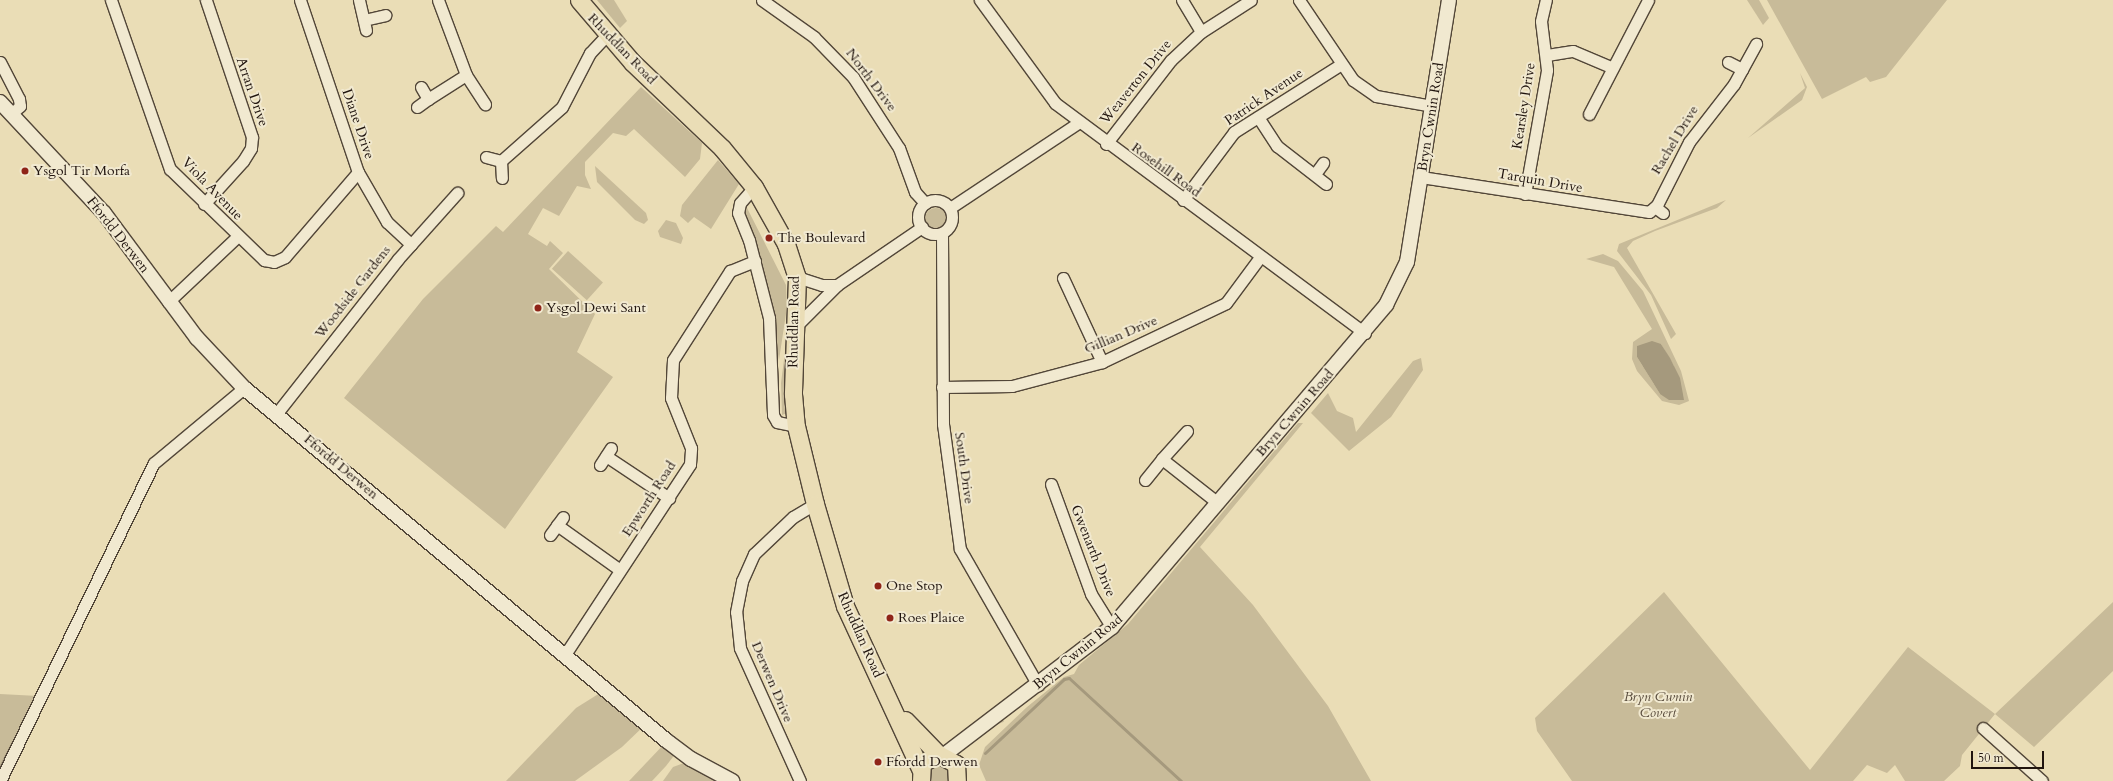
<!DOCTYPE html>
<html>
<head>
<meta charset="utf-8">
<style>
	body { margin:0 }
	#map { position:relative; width:2113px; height:781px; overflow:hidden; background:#eaddb6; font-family:Cardo,serif }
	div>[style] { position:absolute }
	.green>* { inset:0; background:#c8bb99; transform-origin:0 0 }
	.round { border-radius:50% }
	.water>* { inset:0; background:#a5997d }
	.stream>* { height:3px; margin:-1.5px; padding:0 1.5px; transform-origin:1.5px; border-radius:1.5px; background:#a5997d }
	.roads { filter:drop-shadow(1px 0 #524638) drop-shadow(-1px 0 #524638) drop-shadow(0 1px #524638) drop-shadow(0 -1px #524638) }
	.minor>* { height:11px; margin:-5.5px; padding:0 5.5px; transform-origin:5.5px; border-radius:5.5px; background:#f1e9d0 }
	.minor>.ring { margin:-5.5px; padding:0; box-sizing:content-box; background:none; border:11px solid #f1e9d0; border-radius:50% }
	.tertiary>* { height:14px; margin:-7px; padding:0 7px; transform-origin:7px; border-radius:7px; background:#f1e9d0 }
	.primary>* { height:17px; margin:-8.5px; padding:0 8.5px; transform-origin:8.5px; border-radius:8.5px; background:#eaddb6 }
	.dots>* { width:11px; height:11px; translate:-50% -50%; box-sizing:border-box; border:2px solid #f1e9d0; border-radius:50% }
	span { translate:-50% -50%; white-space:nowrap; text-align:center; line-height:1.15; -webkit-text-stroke:4px #f1e9d0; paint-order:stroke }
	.street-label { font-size:14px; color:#20140e }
	.poi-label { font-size:14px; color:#20140e }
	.left { translate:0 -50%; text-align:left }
	.park-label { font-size:14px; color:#5b4e3f; font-style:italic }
	.scale { position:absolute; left:1971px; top:751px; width:73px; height:18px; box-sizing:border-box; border:2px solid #20140e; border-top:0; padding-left:5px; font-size:12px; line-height:14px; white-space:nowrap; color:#20140e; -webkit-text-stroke:3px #f1e9d0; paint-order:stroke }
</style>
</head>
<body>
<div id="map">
	<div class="green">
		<i style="clip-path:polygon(597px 0,614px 0,627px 21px,620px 28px)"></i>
		<i style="clip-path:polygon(1747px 0,1759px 0,1769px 18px,1763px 25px)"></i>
		<i style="clip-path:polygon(1767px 0,1947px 0,1886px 77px,1870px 82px,1866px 77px,1822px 99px)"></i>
		<i style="clip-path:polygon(1800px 73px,1807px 87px,1802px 100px,1748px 138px,1805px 88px)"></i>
		<i style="clip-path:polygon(641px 87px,702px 143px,700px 159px,685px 177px,634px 129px,626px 136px,613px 133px,585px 162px,585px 175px,591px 189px,577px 186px,559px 216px,543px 208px,528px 234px,547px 246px,550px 241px,563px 253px,549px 269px,595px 314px,577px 352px,613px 377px,505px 529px,344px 398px,423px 299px,496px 226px,503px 232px)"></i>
		<i style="clip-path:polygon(718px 160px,739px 184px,711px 229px,694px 217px,688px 223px,680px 216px,682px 205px)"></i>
		<i style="clip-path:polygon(595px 166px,646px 213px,648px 220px,644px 224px,635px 220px,597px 182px)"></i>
		<i style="clip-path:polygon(1726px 200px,1717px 208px,1655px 231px,1633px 241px,1627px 248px,1676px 334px,1671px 339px,1651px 295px,1617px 251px,1619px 244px)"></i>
		<i style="clip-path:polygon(745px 204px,786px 285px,787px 307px,779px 360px,766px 283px,741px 213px)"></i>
		<i class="round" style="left:925px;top:208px;width:22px;height:22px"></i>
		<i style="clip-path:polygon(666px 220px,676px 223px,683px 238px,681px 244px,660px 237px,658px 231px)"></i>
		<i style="left:568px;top:251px;width:47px;height:24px;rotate:42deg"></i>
		<i style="clip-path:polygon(evenodd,1603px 254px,1618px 261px,1643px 291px,1681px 371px,1689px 401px,1679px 405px,1662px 401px,1637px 371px,1632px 359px,1633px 342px,1652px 329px,1614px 267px,1586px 259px,1603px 254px,1661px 344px,1674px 366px,1660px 394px,1637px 357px,1637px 346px,1661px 344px)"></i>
		<i style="clip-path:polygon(787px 336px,787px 413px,782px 415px,781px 383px)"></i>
		<i style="clip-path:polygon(1421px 358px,1423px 370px,1391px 417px,1349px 451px,1311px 413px,1328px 393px,1337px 411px,1353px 418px,1356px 432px,1413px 361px)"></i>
		<i style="clip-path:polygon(1298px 423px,1303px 423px,1200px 547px,1253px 605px,1328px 706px,1371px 781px,986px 781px,979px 765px,985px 747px,1027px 707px,1064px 677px,1074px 674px,1079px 665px,1128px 624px)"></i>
		<i style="clip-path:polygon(1664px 592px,1810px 770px,1908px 647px,1995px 714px,2113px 602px,2113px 671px,2034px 747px,1995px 714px,1962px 755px,1960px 766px,1944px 781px,1905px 781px,1895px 765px,1887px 773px,1867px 765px,1853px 781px,1572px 781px,1537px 731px,1535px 718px)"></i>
		<i style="clip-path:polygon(608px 688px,647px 723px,622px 747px,575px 781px,506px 781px,576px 708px)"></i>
		<i style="clip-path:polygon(0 694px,38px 696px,0 781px)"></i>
		<i style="left:1002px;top:717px;width:5px;height:42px;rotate:68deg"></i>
		<i style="clip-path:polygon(667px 741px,679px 749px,666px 766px,652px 781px,629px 781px)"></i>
		<i style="clip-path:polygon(934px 762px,949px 765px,950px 781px,930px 781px,928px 768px)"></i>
		<i style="clip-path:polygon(684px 763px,688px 763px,719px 781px,663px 781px,673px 767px)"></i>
	</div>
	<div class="water">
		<i style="clip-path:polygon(1652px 341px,1661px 344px,1670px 358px,1680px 378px,1684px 400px,1669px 400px,1660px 394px,1637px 357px,1637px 346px)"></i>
	</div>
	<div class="stream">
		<i style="left:985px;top:753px;width:108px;rotate:-43.1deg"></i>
		<i style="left:1064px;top:679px;width:5px;rotate:-11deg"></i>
		<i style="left:1069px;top:678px;width:152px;rotate:42.6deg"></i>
		<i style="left:0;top:767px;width:28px;rotate:-63deg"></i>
	</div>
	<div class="roads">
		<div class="minor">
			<i style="left:111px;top:0;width:179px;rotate:70.8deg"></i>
			<i style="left:170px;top:169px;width:131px;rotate:44.1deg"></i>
			<i style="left:264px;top:260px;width:10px;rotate:11deg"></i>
			<i style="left:274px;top:262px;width:12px;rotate:-24deg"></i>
			<i style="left:285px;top:257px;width:112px;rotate:-49.3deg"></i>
			<i style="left:300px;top:0;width:182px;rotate:71.4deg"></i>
			<i style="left:358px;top:172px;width:58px;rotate:59.9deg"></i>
			<i style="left:387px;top:222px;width:33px;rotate:43deg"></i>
			<i style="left:359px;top:0;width:31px;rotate:77deg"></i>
			<i style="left:438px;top:0;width:80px;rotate:69.5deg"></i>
			<i style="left:466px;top:75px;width:35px;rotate:57deg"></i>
			<i style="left:762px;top:0;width:64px;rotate:35.4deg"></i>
			<i style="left:814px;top:37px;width:56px;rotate:45.7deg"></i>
			<i style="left:853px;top:77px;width:85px;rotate:57.1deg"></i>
			<i style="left:899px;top:148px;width:47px;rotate:70deg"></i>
			<i style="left:915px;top:192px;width:15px;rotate:48deg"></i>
			<i style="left:980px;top:0;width:127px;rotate:53.9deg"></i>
			<i style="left:1055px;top:103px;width:386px;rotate:36.6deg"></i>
			<i style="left:1182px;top:0;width:37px;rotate:59deg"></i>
			<i style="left:1299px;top:0;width:97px;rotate:56deg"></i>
			<i style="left:1353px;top:80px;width:28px;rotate:35deg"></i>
			<i style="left:1376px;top:96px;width:58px;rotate:10deg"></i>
			<i style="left:364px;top:20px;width:22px;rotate:-13deg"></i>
			<i style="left:1547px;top:55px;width:26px;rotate:-9deg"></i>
			<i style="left:1573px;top:51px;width:43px;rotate:23deg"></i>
			<i style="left:0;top:62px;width:42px;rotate:62.8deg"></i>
			<i style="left:19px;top:99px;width:7px;rotate:82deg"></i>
			<i style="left:20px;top:106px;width:12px;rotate:138deg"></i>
			<i style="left:1728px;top:62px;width:16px;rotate:27deg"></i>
			<i style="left:421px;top:87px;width:14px;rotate:60deg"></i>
			<i style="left:428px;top:99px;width:45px;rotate:-32.3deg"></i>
			<i style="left:417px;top:107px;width:14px;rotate:-36deg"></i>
			<i style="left:1589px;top:114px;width:128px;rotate:-62.6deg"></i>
			<i style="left:1258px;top:117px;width:35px;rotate:57deg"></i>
			<i style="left:1277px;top:146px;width:62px;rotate:37.8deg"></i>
			<i style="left:1106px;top:144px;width:106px;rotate:-52.3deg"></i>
			<i style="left:1171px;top:60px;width:41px;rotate:-43deg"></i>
			<i style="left:1201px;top:32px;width:59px;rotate:-32.6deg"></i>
			<i style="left:486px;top:157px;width:16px;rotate:15deg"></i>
			<i style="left:501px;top:161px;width:17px;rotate:87deg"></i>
			<i style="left:501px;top:161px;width:81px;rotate:-41.5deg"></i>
			<i style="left:562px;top:107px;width:61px;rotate:-62.6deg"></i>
			<i style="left:590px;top:53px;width:25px;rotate:-47deg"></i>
			<i style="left:1315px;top:174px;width:14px;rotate:-54deg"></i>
			<i style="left:1421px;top:177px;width:231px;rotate:8.7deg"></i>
			<i style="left:1649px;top:212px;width:11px;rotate:-41deg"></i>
			<i style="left:1657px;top:205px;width:71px;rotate:-63.1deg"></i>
			<i style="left:1689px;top:142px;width:73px;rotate:-52.2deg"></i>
			<i style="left:1734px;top:84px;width:46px;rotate:-61.2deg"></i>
			<i style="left:754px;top:187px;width:21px;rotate:131deg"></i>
			<i style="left:740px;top:203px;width:10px;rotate:101deg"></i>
			<i style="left:738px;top:213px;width:29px;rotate:68deg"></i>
			<i style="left:749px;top:240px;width:81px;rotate:75.6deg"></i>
			<i style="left:769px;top:318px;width:97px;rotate:87.6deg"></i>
			<i style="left:773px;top:415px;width:8px;rotate:60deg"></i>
			<i style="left:777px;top:422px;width:19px;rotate:12deg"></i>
			<i style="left:1525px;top:194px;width:126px;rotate:-79.9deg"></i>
			<i style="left:1547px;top:70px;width:49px;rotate:-97deg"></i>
			<i style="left:1541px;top:21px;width:22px;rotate:-77deg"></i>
			<i class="ring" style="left:918px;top:200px;width:23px;height:23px"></i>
			<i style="left:1183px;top:200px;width:85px;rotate:-53.1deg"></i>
			<i style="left:1234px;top:132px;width:125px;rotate:-32.3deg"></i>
			<i style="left:204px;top:204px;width:58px;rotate:-47.8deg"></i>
			<i style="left:243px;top:161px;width:15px;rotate:-58deg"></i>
			<i style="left:251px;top:148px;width:11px;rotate:-85deg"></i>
			<i style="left:252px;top:137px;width:145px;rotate:-108.6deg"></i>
			<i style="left:1655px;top:207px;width:10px;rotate:37deg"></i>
			<i style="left:950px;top:208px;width:154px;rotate:-33.6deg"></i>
			<i style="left:942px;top:233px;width:191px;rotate:89.7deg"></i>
			<i style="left:943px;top:424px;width:126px;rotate:82.3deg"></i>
			<i style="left:960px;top:549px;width:157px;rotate:60.2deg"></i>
			<i style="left:797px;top:277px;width:26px;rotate:18deg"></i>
			<i style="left:822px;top:285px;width:15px"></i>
			<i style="left:837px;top:285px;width:103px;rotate:-34.3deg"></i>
			<i style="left:1063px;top:278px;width:93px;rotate:65.1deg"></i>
			<i style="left:168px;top:302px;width:95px;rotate:-43.3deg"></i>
			<i style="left:795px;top:327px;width:59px;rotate:-45deg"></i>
			<i style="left:942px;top:387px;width:70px;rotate:-0.8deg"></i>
			<i style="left:1012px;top:386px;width:93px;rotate:-14.9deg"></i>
			<i style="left:1102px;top:362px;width:137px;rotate:-25.4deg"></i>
			<i style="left:1226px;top:303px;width:57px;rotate:-53.5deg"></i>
			<i style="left:277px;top:413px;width:196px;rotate:-51.8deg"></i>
			<i style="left:398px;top:259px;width:89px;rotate:-48.2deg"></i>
			<i style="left:1187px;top:431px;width:38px;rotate:132deg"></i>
			<i style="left:1162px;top:459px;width:71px;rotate:38.2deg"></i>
			<i style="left:606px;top:456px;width:76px;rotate:33.7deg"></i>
			<i style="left:600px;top:465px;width:20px;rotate:-57deg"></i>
			<i style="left:1145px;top:480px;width:27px;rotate:-51deg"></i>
			<i style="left:1051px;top:484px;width:117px;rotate:70deg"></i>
			<i style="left:1091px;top:594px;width:39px;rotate:58deg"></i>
			<i style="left:557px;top:525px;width:77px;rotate:35.5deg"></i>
			<i style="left:550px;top:535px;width:22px;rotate:-54deg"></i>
			<i style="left:566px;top:653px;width:226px;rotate:-56.7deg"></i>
			<i style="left:690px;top:464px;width:16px;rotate:-86deg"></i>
			<i style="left:691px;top:448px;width:54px;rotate:-111.8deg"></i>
			<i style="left:671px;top:398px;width:38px;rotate:-87deg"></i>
			<i style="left:673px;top:360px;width:106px;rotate:-57.4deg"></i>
			<i style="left:730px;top:271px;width:27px;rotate:-22deg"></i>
			<i style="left:1983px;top:728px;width:79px;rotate:41.9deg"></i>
			<i style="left:0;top:781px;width:353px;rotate:-64.2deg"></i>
			<i style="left:154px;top:463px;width:117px;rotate:-39.8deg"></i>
			<i style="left:800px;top:781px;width:146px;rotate:-114.3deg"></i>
			<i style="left:740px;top:648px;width:36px;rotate:-96deg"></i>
			<i style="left:736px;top:612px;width:32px;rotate:-79deg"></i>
			<i style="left:742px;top:581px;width:30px;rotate:-66deg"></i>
			<i style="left:754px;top:554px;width:54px;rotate:-43.5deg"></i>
			<i style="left:793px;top:517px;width:26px;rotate:-31deg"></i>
		</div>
		<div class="tertiary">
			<i style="left:0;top:102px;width:152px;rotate:46.9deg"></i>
			<i style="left:104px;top:213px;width:156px;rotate:53.4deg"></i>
			<i style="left:197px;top:338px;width:69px;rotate:46.8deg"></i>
			<i style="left:244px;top:388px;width:551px;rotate:39.85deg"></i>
			<i style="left:667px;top:741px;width:30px;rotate:37deg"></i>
			<i style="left:691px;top:759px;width:47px;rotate:28.2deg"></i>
			<i style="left:944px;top:755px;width:211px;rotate:-37.3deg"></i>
			<i style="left:1112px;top:627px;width:423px;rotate:-49.6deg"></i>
			<i style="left:1386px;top:305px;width:48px;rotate:-64deg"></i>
			<i style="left:1407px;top:262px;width:265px;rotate:-80.9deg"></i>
		</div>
		<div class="primary">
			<i style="left:579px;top:0;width:82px;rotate:49.5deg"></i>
			<i style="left:632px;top:62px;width:124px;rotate:43.7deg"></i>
			<i style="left:722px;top:148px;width:50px;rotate:50.6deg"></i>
			<i style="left:754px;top:187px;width:65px;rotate:60.7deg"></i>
			<i style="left:786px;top:244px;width:35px;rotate:72deg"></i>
			<i style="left:797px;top:277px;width:117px;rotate:92deg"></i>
			<i style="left:793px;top:394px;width:32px;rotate:85deg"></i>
			<i style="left:796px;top:426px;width:80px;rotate:76.3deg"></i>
			<i style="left:815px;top:504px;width:106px;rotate:73.6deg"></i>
			<i style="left:845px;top:606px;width:179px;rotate:65.2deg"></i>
			<i style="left:905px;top:720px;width:47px;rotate:45.9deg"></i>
			<i style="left:921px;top:781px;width:18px;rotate:-87deg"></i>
			<i style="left:922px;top:763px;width:18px;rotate:-29deg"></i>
			<i style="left:938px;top:754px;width:21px;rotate:29deg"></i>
			<i style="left:956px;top:764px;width:17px;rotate:87deg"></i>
		</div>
	</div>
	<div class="dots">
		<i style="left:25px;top:171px;background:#8f2418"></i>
		<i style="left:769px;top:238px;background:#8f2418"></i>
		<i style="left:538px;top:308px;background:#8f2418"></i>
		<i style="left:878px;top:586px;background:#8f2418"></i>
		<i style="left:890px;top:618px;background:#8f2418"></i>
		<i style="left:878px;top:762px;background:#8f2418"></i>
	</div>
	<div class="street-label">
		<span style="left:622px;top:49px;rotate:46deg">Rhuddlan Road</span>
		<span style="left:871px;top:80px;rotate:53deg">North Drive</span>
		<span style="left:1136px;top:82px;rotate:-51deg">Weaverton Drive</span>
		<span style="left:252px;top:92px;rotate:71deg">Arran Drive</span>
		<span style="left:1264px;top:97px;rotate:-34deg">Patrick Avenue</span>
		<span style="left:1524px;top:106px;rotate:-81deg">Kearsley Drive</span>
		<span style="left:1431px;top:117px;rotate:-81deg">Bryn Cwnin Road</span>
		<span style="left:358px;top:124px;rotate:71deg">Diane Drive</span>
		<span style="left:1675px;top:140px;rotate:-59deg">Rachel Drive</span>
		<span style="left:1166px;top:170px;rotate:36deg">Rosehill Road</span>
		<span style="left:1540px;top:181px;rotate:10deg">Tarquin Drive</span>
		<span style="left:212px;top:189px;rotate:46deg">Viola Avenue</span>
		<span style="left:118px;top:235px;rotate:52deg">Ffordd Derwen</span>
		<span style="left:353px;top:292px;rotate:-52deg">Woodside Gardens</span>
		<span style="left:794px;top:322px;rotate:-89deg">Rhuddlan Road</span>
		<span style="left:1121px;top:335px;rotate:-23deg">Gillian Drive</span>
		<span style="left:1295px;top:413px;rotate:-49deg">Bryn Cwnin Road</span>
		<span style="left:341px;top:467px;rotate:40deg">Ffordd Derwen</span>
		<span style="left:964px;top:468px;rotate:82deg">South Drive</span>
		<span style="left:649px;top:499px;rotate:-57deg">Epworth Road</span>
		<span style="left:1093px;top:551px;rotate:68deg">Gwenarth Drive</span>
		<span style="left:860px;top:635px;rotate:66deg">Rhuddlan Road</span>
		<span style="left:1078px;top:652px;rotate:-39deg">Bryn Cwnin Road</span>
		<span style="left:772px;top:682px;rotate:67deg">Derwen Drive</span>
	</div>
	<div class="poi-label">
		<span class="left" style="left:33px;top:171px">Ysgol Tir Morfa</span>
		<span class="left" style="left:777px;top:238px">The Boulevard</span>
		<span class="left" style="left:546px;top:308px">Ysgol Dewi Sant</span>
		<span class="left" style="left:886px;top:586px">One Stop</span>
		<span class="left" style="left:898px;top:618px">Roes Plaice</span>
		<span class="left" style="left:886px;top:762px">Ffordd Derwen</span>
	</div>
	<div class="park-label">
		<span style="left:1658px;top:705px">Bryn Cwnin<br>Covert</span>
	</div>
	<div class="scale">50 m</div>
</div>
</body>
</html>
